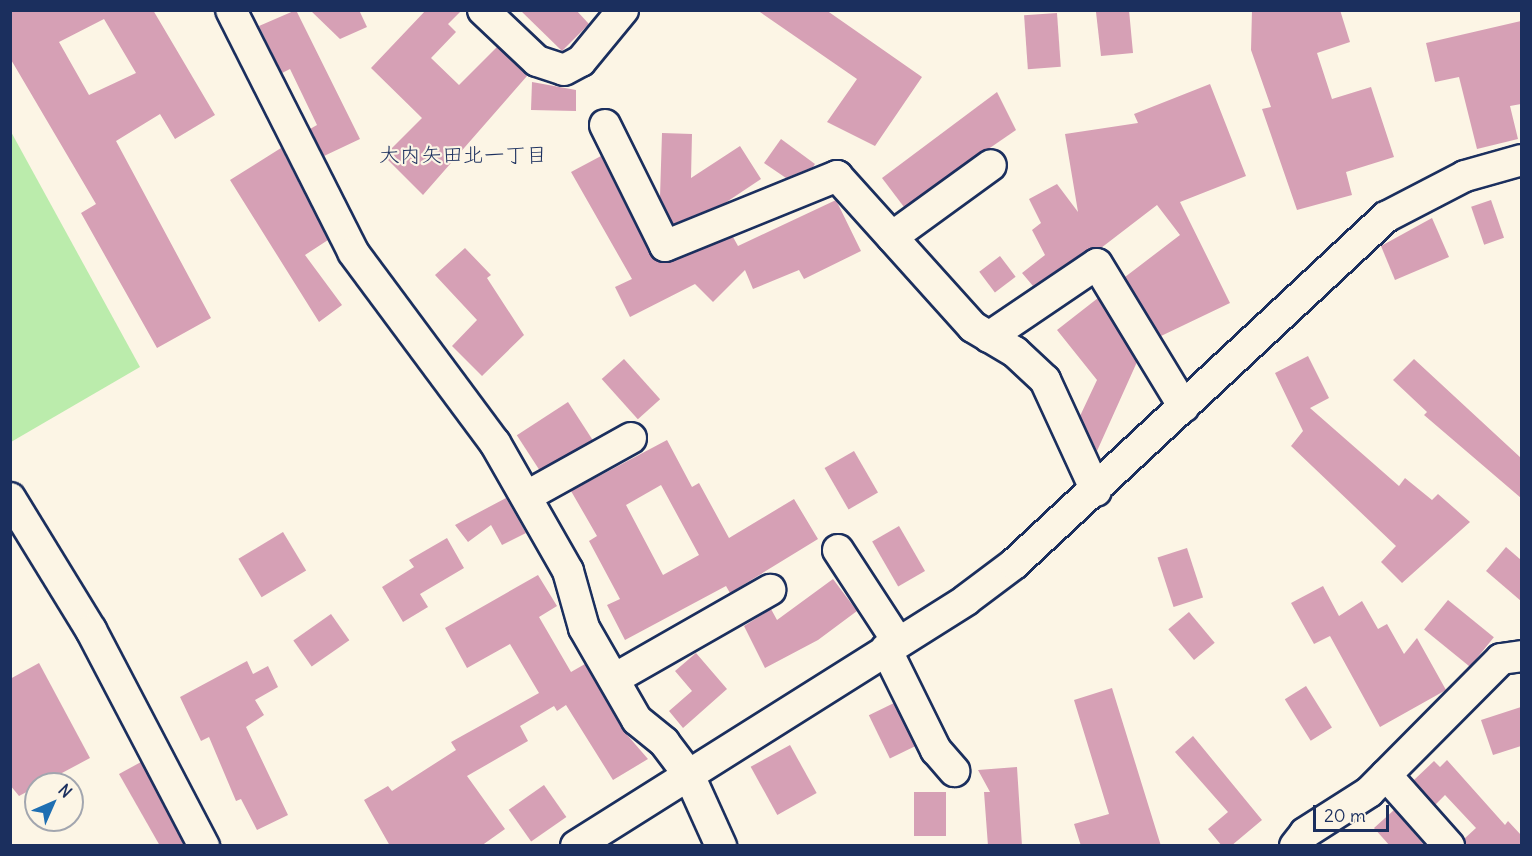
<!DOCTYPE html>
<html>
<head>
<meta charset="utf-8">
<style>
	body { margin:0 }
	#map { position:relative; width:1532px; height:856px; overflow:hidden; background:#fcf5e5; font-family:Delius,"Klee One",sans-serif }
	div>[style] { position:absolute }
	.green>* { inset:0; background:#bbecac }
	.building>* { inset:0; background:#d6a0b5; transform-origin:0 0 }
	.roads { filter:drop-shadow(2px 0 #1b2f5e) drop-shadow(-2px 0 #1b2f5e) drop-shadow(0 2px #1b2f5e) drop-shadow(0 -2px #1b2f5e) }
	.minor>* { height:30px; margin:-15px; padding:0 15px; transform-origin:15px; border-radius:15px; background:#fcf5e5 }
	span { translate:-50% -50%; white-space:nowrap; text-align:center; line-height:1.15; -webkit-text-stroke:4.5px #fcf5e5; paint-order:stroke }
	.neighbourhood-label { font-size:21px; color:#1b2f5e }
	.frame { position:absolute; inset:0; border:12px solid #1b2f5e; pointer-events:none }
	.north { position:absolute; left:24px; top:772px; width:60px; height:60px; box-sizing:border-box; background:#fcf5e5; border:2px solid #a2a6af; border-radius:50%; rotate:45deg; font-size:16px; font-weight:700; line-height:24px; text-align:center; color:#1b2f5e }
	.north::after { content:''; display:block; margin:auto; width:21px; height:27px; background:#1f6fb2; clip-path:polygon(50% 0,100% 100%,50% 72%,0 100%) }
	.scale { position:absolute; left:1313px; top:805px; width:76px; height:27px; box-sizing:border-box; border:3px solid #1b2f5e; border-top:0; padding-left:8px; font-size:18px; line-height:21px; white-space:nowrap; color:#1b2f5e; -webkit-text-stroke:4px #fcf5e5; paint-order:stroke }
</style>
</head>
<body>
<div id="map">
	<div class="green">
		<i style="clip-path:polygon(10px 130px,140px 367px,11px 442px,10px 442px)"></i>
	</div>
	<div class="building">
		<i style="clip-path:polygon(evenodd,10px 10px,153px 10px,215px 115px,175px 139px,160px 114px,116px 141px,211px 318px,157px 348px,81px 213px,96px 204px,10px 58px,10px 10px,104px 19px,136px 73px,89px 95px,59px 42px,104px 19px)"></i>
		<i style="clip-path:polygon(296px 10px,360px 139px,324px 156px,310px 129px,317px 125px,290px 69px,282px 73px,259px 26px)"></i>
		<i style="clip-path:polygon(310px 10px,359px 10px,367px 27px,340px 39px)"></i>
		<i style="clip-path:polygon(426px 10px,462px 10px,448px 24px,456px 32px,431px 58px,459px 85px,497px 47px,527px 76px,423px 195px,384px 156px,422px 118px,371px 68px)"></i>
		<i style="clip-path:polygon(520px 10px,576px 10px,589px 24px,562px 51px)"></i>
		<i style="clip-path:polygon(757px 10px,826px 10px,922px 77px,875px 146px,827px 122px,857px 79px)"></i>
		<i style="clip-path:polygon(1110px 10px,1129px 10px,1133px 53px,1101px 56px,1096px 12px)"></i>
		<i style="clip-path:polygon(1252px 10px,1340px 10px,1350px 42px,1317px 53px,1332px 99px,1371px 87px,1394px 157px,1346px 172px,1352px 195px,1297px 210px,1262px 109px,1271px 107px,1251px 50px)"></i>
		<i style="left:1057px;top:13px;width:54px;height:33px;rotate:86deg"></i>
		<i style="clip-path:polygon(1521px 21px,1521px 104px,1510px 106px,1518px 139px,1477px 149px,1459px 77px,1435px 82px,1426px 43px)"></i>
		<i style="clip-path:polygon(532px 82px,576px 90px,576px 111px,531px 110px)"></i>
		<i style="clip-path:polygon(1210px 84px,1246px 176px,1180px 202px,1230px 303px,1161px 336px,1125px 277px,1180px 235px,1157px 205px,1101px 248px,1087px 250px,1033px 286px,1022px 273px,1045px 255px,1032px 230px,1041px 223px,1029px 199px,1057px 184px,1078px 212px,1065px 134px,1138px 123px,1134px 114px)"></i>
		<i style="clip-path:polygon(997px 92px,1016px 130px,904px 207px,882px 178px)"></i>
		<i style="clip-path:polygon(662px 133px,692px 134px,691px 178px,740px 146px,761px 179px,725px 203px,673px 224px,660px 197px)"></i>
		<i style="clip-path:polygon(781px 139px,815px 164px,813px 167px,786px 178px,764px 163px)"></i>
		<i style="clip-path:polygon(281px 148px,328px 240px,305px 255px,342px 305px,319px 322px,230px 180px)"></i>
		<i style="clip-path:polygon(601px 156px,650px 254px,663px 263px,733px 237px,738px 246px,836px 200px,861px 251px,804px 279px,799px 270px,753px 289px,745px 270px,713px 302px,695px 284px,630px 317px,615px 287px,632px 279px,571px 172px)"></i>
		<i style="left:1491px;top:200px;width:40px;height:21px;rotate:71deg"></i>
		<i style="clip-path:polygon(1432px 218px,1449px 257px,1395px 280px,1381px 246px)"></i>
		<i style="clip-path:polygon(465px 248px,491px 275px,487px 278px,524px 335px,482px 376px,452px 346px,477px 320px,435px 275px)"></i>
		<i style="left:1000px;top:256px;width:26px;height:26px;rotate:53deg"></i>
		<i style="clip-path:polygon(1098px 298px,1137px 362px,1097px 451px,1080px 416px,1097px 380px,1057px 330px)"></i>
		<i style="clip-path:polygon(1308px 356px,1329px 398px,1310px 408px,1399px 486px,1405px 478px,1432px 500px,1438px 494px,1470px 522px,1402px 583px,1381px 562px,1396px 546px,1291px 446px,1303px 431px,1275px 373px)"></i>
		<i style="left:624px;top:359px;width:54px;height:30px;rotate:48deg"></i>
		<i style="clip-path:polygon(1414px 359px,1521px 458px,1521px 498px,1424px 415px,1427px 412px,1393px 380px)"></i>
		<i style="left:568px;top:402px;width:45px;height:61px;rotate:57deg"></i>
		<i style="clip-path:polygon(evenodd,667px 440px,692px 487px,699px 483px,729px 538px,794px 499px,818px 539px,730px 593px,726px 586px,625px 640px,607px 605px,620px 599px,589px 541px,597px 536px,571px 491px,667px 440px,661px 485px,699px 555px,663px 575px,626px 505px,661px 485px)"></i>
		<i style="left:854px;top:451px;width:48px;height:34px;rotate:60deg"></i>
		<i style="clip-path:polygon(506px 498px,526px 533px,502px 545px,491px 525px,468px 542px,455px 525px)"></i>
		<i style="left:899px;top:526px;width:52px;height:31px;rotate:60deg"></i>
		<i style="left:283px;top:532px;width:45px;height:52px;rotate:59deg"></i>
		<i style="clip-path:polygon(447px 538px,464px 568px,420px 594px,428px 607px,403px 622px,382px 587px,414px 567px,409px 560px)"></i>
		<i style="clip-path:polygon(1506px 547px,1521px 560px,1521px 601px,1486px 571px)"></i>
		<i style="left:1187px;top:548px;width:52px;height:31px;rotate:72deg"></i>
		<i style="clip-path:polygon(538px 575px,557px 606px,539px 617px,571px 672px,585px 664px,622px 729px,648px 759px,613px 780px,566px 705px,557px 711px,554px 706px,520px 726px,528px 741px,467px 776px,505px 829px,481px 846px,390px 846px,364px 800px,388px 786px,392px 791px,456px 750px,451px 742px,539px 693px,510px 644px,467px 668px,445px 628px)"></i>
		<i style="clip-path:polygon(833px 579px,857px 611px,818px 640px,765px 668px,744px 626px,771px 609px,777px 620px)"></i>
		<i style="clip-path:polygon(1323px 586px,1339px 616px,1362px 601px,1378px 629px,1387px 624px,1404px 654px,1417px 638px,1446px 690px,1380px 727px,1330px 636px,1314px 644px,1291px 603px)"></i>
		<i style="left:1448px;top:600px;width:59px;height:38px;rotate:39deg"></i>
		<i style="left:1189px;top:612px;width:40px;height:27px;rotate:50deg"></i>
		<i style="left:331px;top:614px;width:32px;height:46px;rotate:55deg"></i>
		<i style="clip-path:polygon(696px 653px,727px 689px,683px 728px,669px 711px,692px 691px,675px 671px)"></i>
		<i style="clip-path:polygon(247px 661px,253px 674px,268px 666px,278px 687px,255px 700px,264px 715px,246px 727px,288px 815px,257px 830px,241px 799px,236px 801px,209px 737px,201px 741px,180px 697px)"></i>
		<i style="clip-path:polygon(39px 663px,90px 758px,19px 796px,10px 785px,10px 679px)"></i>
		<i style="left:1306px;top:686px;width:49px;height:25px;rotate:58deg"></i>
		<i style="clip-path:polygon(1112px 688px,1161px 846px,1081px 846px,1074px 824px,1109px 814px,1074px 700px)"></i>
		<i style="left:894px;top:703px;width:48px;height:28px;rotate:64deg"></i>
		<i style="clip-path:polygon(1521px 707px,1521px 746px,1493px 755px,1481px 720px)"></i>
		<i style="clip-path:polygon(1193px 736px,1262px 820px,1231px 846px,1222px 846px,1208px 829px,1228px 812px,1175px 752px)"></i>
		<i style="left:790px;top:745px;width:55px;height:45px;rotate:61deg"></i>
		<i style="clip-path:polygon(1447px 760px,1505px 825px,1508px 821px,1521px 835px,1521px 846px,1466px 846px,1464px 839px,1476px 828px,1445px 795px,1435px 805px,1414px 780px,1434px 761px,1440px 767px)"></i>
		<i style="clip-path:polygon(141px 762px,181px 839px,184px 846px,160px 846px,119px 774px)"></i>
		<i style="clip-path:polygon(1017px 767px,1022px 846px,988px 846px,984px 792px,990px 792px,978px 770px)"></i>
		<i style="left:544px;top:785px;width:39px;height:43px;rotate:55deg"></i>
		<i style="left:914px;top:792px;width:32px;height:44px"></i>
		<i style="clip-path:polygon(1394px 810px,1425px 846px,1390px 846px,1374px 828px)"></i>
	</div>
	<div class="roads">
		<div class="minor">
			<i style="left:231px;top:10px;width:271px;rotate:63.2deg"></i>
			<i style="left:353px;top:252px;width:238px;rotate:53.4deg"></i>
			<i style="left:495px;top:443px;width:147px;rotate:60.3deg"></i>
			<i style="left:568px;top:571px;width:59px;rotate:74.3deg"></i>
			<i style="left:584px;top:628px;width:106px;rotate:60.1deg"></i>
			<i style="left:637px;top:720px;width:35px;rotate:39deg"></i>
			<i style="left:664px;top:742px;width:41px;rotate:52.9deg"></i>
			<i style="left:689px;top:775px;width:78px;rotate:65.7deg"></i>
			<i style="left:483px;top:10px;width:74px;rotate:43.4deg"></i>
			<i style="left:537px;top:61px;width:28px;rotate:18deg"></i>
			<i style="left:564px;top:70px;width:19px;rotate:-28deg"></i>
			<i style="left:581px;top:61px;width:66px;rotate:-50.5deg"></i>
			<i style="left:605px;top:125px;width:135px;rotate:63.6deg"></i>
			<i style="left:665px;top:246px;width:186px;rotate:-22.1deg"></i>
			<i style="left:837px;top:176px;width:203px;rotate:48deg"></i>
			<i style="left:973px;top:327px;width:49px;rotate:30.8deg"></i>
			<i style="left:1015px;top:352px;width:41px;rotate:43deg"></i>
			<i style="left:1045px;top:380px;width:122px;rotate:65.3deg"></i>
			<i style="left:892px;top:237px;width:122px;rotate:-36deg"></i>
			<i style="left:989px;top:337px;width:130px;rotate:-34.1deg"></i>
			<i style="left:1097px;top:264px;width:167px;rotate:58.7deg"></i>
			<i style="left:527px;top:496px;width:119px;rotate:-29.1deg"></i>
			<i style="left:10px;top:498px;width:155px;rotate:58.5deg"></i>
			<i style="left:91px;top:630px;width:244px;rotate:62.4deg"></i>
			<i style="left:838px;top:550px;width:110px;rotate:56.9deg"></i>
			<i style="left:886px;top:649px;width:113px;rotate:63.7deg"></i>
			<i style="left:936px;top:750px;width:28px;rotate:49deg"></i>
			<i style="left:614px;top:679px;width:180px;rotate:-29.7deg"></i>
			<i style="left:1386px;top:775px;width:95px;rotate:48.4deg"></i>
			<i style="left:576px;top:846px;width:461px;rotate:-32.2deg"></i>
			<i style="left:966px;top:600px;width:60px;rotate:-36.9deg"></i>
			<i style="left:1014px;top:564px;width:509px;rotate:-43.01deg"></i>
			<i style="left:1386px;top:217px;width:89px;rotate:-27.4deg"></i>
			<i style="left:1465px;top:176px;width:59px;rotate:-15.7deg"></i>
			<i style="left:1295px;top:846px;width:16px;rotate:-52deg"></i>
			<i style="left:1305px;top:833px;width:76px;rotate:-32.6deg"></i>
			<i style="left:1369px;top:792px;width:187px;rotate:-45.2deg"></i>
			<i style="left:1501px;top:659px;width:21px;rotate:-8deg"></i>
		</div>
	</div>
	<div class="neighbourhood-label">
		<span style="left:463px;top:155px">大内矢田北一丁目</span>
	</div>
	<div class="frame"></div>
	<div class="north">N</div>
	<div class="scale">20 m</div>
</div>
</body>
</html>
